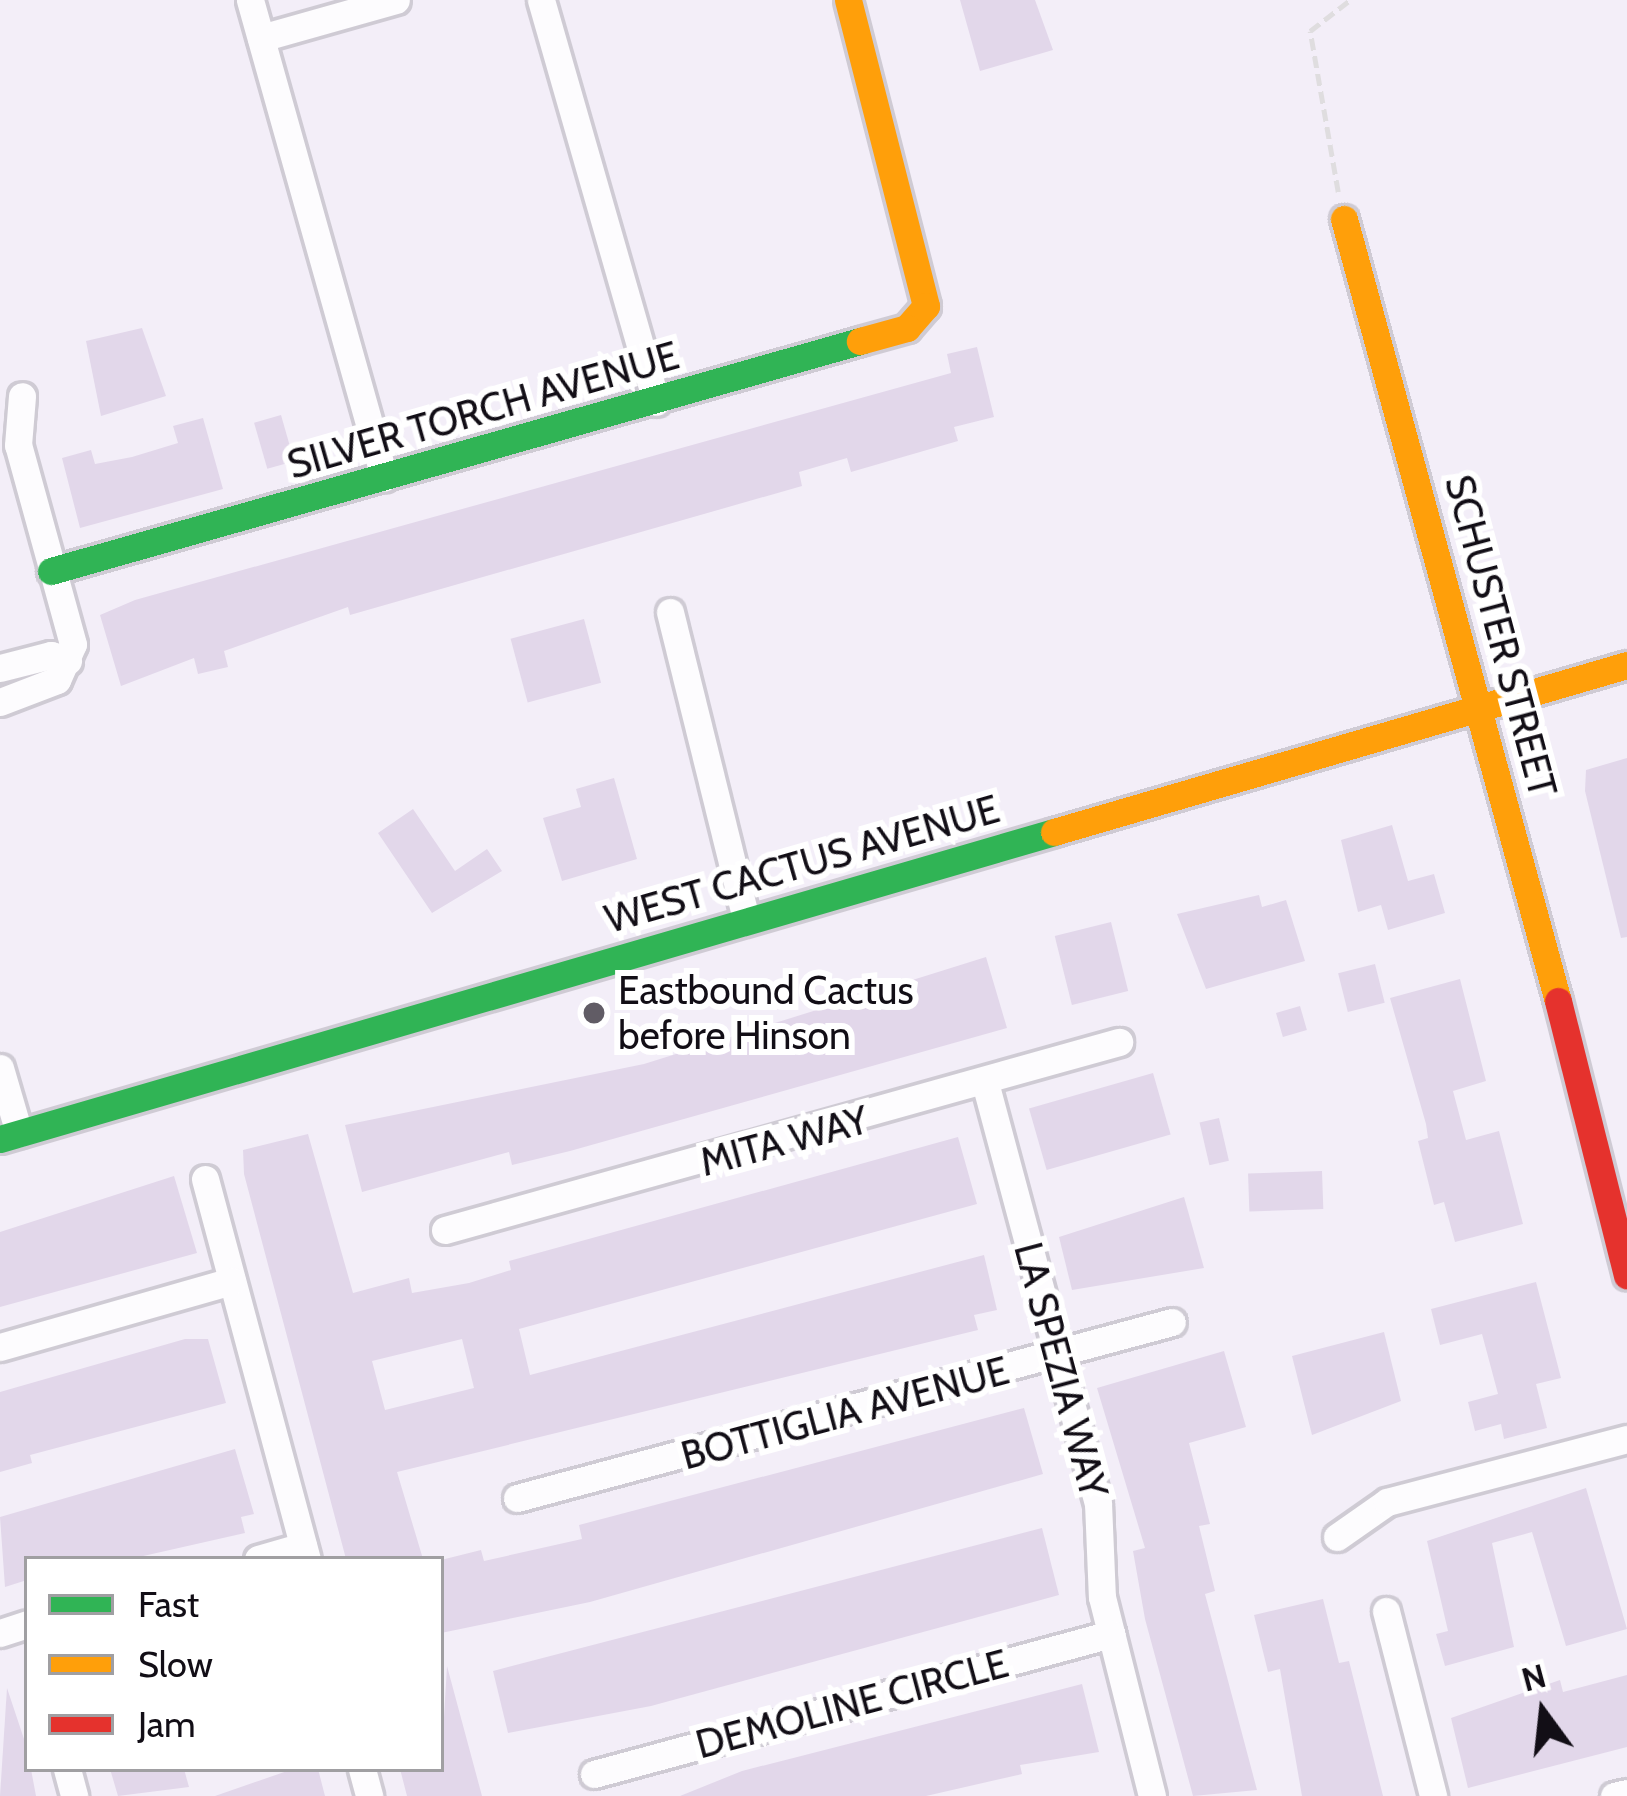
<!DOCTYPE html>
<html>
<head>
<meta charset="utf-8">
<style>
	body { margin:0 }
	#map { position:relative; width:1627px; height:1796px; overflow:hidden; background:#f3eef8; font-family:Cabin,sans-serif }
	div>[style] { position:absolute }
	.building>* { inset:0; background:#e2d7ea; transform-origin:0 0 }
	.path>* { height:4.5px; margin-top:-2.25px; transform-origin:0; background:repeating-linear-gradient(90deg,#dfdddf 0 12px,transparent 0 18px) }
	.roads { filter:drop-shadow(3px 0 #cfcbd4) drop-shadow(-3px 0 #cfcbd4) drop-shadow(0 3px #cfcbd4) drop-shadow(0 -3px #cfcbd4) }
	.street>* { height:27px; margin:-13.5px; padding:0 13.5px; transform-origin:13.5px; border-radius:13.5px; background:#fdfcfe }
	.fast>* { height:27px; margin:-13.5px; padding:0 13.5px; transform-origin:13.5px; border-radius:13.5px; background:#30b455 }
	.slow>* { height:27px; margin:-13.5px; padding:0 13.5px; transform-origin:13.5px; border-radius:13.5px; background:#ff9f0a }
	.jam>* { height:27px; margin:-13.5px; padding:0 13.5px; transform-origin:13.5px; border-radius:13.5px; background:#e5322d }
	.dots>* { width:33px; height:33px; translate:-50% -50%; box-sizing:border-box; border:6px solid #fff; border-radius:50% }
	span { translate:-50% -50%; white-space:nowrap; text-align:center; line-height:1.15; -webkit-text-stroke:12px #fff; paint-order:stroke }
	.street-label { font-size:39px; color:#120e16 }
	.poi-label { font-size:39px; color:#120e16 }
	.left { translate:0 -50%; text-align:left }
	.legend { position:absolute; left:24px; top:1556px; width:420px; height:216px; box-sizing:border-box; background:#fff; border:3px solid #a09fa2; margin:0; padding:15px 21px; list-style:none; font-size:36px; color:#120e16 }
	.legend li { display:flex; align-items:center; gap:24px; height:60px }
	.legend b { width:60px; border:3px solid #a09fa2 }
	.north { position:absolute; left:1483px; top:1652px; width:120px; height:120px; -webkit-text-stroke:9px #fff; paint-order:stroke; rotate:345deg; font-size:33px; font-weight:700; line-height:48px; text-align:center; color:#120e16 }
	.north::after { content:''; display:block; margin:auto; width:42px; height:54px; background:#120e16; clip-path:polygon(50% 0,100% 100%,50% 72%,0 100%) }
</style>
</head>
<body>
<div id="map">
	<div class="building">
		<i style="clip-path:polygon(960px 0,1035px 0,1053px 50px,980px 71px)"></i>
		<i style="clip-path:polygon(142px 328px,166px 396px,101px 416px,86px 341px)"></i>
		<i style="clip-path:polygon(977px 347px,994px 417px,954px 427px,958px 441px,851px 472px,847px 458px,799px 472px,802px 486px,350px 615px,348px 607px,224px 651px,228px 667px,198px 674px,194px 658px,121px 686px,100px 615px,135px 600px,951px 373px,947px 354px)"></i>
		<i style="left:281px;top:415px;width:48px;height:28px;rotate:74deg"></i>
		<i style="clip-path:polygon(203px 418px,223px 489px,80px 528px,62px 458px,91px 450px,95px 464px,132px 457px,178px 443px,173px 426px)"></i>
		<i style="left:584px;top:619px;width:66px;height:76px;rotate:75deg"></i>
		<i style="clip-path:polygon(1627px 758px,1627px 937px,1621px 938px,1585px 791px,1586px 770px)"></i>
		<i style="clip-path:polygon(614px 778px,637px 859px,562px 881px,543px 818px,581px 807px,576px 789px)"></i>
		<i style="clip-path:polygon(413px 809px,455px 871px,487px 849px,502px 871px,432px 913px,378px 833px)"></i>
		<i style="clip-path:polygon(1392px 825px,1408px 881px,1434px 874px,1445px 913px,1388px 930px,1381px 905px,1358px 912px,1341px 840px)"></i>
		<i style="clip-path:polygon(1259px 895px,1262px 907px,1286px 900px,1305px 961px,1206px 989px,1177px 914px)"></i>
		<i style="left:1111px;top:922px;width:71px;height:58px;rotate:76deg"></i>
		<i style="clip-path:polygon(986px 957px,1007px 1028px,570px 1151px,512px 1165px,509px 1152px,362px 1192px,345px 1125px,644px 1064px)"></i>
		<i style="left:1375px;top:964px;width:40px;height:38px;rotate:76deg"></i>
		<i style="clip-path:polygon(1460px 979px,1486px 1081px,1453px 1091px,1466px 1140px,1499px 1131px,1523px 1224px,1455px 1242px,1444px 1202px,1434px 1205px,1418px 1141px,1428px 1138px,1426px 1124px,1390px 998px)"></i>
		<i style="left:1300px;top:1006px;width:25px;height:25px;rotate:74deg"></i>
		<i style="left:1153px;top:1073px;width:64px;height:129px;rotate:74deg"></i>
		<i style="left:1219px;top:1118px;width:44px;height:20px;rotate:77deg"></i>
		<i style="clip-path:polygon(evenodd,308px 1134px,353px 1293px,409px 1278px,412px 1293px,469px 1283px,511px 1270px,509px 1261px,958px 1137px,977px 1204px,519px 1329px,530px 1375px,984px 1255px,997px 1310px,974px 1315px,978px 1330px,397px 1472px,423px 1559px,346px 1559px,244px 1174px,243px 1150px,308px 1134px,462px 1339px,474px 1388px,385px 1410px,372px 1361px,462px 1339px)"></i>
		<i style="left:1322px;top:1171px;width:38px;height:74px;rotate:88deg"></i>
		<i style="clip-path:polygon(174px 1176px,197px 1253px,0 1307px,0 1232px)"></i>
		<i style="clip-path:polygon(1184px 1197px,1204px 1268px,1072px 1290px,1059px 1237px)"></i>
		<i style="clip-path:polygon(1536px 1282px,1561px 1378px,1536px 1384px,1547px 1428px,1504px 1439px,1501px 1424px,1475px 1431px,1468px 1402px,1498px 1394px,1482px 1334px,1440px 1345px,1431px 1309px)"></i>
		<i style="clip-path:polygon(1384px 1332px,1401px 1401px,1312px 1435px,1292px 1356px)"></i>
		<i style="clip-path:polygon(185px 1339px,208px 1339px,226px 1403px,30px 1455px,32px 1463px,0 1472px,0 1392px)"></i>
		<i style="clip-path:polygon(1224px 1351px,1246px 1427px,1189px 1443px,1210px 1524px,1199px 1526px,1215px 1591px,1205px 1594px,1257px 1790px,1193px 1796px,1145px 1619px,1133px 1551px,1145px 1548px,1097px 1388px)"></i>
		<i style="clip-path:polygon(1024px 1408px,1043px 1474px,590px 1602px,441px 1633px,441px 1560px,481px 1550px,484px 1561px,582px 1539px,579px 1525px)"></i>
		<i style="clip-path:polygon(235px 1449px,254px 1514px,241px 1517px,245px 1533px,130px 1559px,27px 1559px,27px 1580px,5px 1587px,0 1517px)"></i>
		<i style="clip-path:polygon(1586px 1488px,1627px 1629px,1566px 1646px,1532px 1532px,1492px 1543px,1514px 1647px,1445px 1666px,1436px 1634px,1448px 1631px,1427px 1541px)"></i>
		<i style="clip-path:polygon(1042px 1528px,1059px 1595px,651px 1706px,508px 1733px,493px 1671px)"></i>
		<i style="clip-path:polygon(1323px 1599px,1339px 1663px,1349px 1661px,1383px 1796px,1302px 1796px,1280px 1669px,1268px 1672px,1254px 1615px)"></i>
		<i style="clip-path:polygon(447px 1666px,482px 1796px,407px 1796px,400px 1769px,441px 1769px)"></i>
		<i style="clip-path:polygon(1627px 1675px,1627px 1747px,1468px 1788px,1451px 1718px,1560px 1680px,1563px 1692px)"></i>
		<i style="clip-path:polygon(1082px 1684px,1099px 1752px,1020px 1765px,1022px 1774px,926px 1796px,680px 1796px,742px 1771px)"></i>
		<i style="clip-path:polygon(7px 1688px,27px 1748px,36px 1796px,0 1796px)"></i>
		<i style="clip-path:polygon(110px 1769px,184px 1769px,189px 1787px,118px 1796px)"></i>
		<i style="clip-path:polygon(293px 1769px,318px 1769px,325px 1796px,215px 1796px)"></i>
	</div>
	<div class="path">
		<i style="left:1338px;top:192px;width:163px;rotate:-99.9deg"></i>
		<i style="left:1310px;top:31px;width:51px;rotate:-37.8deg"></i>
	</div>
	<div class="roads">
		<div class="street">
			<i style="left:250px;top:0;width:496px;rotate:74.3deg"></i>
			<i style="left:541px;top:0;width:418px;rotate:74deg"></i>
			<i style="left:261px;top:38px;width:140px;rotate:-15.7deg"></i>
			<i style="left:670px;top:612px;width:315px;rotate:76.1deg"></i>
			<i style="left:0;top:668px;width:53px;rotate:-14.3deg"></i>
			<i style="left:51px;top:655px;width:18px;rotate:19deg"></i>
			<i style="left:0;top:702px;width:61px;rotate:-21.1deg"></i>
			<i style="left:57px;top:680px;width:39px;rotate:-66deg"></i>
			<i style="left:73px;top:644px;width:206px;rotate:-105.4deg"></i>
			<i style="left:18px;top:445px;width:49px;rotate:-85.3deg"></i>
			<i style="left:0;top:1068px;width:68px;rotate:73.7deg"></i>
			<i style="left:986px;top:1086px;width:432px;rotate:75deg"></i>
			<i style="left:1098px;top:1503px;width:94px;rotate:87.6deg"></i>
			<i style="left:1102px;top:1597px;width:205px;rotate:75.9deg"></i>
			<i style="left:205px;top:1179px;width:393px;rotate:75deg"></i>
			<i style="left:445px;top:1230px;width:700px;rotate:-15.59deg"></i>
			<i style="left:0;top:1347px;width:241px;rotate:-15.9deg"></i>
			<i style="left:517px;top:1498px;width:678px;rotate:-15.04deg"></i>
			<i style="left:1337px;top:1537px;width:61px;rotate:-35deg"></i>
			<i style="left:1387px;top:1502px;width:248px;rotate:-14.7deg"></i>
			<i style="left:258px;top:1559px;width:47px;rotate:-16.1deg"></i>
			<i style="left:1386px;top:1611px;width:191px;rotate:75.7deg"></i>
			<i style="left:0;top:1633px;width:28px;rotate:-18deg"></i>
			<i style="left:67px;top:1769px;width:28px;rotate:75deg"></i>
			<i style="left:362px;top:1769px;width:28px;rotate:75deg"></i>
			<i style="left:594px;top:1774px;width:536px;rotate:-15.15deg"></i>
			<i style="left:1614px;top:1796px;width:13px;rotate:-13deg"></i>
		</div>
		<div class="fast">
			<i style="left:51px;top:571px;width:841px;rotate:-15.87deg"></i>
			<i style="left:0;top:1139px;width:1098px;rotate:-16.24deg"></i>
		</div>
		<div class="slow">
			<i style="left:848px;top:0;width:316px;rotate:75.7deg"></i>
			<i style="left:926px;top:306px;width:29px;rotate:131deg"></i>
			<i style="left:907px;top:328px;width:49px;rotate:164.5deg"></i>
			<i style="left:1344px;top:219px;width:811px;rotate:74.7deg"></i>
			<i style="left:1054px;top:832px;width:597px;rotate:-16.25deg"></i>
		</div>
		<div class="jam">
			<i style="left:1558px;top:1001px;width:283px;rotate:75.9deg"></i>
		</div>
	</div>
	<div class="dots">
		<i style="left:594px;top:1013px;background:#615c65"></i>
	</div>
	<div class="street-label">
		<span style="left:483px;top:410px;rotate:-16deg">SILVER TORCH AVENUE</span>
		<span style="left:1501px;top:636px;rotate:75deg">SCHUSTER STREET</span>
		<span style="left:802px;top:864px;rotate:-16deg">WEST CACTUS AVENUE</span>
		<span style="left:784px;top:1141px;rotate:-15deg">MITA WAY</span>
		<span style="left:1061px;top:1370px;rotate:75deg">LA SPEZIA WAY</span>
		<span style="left:845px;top:1413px;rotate:-15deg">BOTTIGLIA AVENUE</span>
		<span style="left:852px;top:1704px;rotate:-15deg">DEMOLINE CIRCLE</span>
	</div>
	<div class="poi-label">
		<span class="left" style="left:618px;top:1013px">Eastbound Cactus<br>before Hinson</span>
	</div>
	<ul class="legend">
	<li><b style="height:15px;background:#30b455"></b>Fast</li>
	<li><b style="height:15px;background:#ff9f0a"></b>Slow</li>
	<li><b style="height:15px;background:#e5322d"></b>Jam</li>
	</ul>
	<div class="north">N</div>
</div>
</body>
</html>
